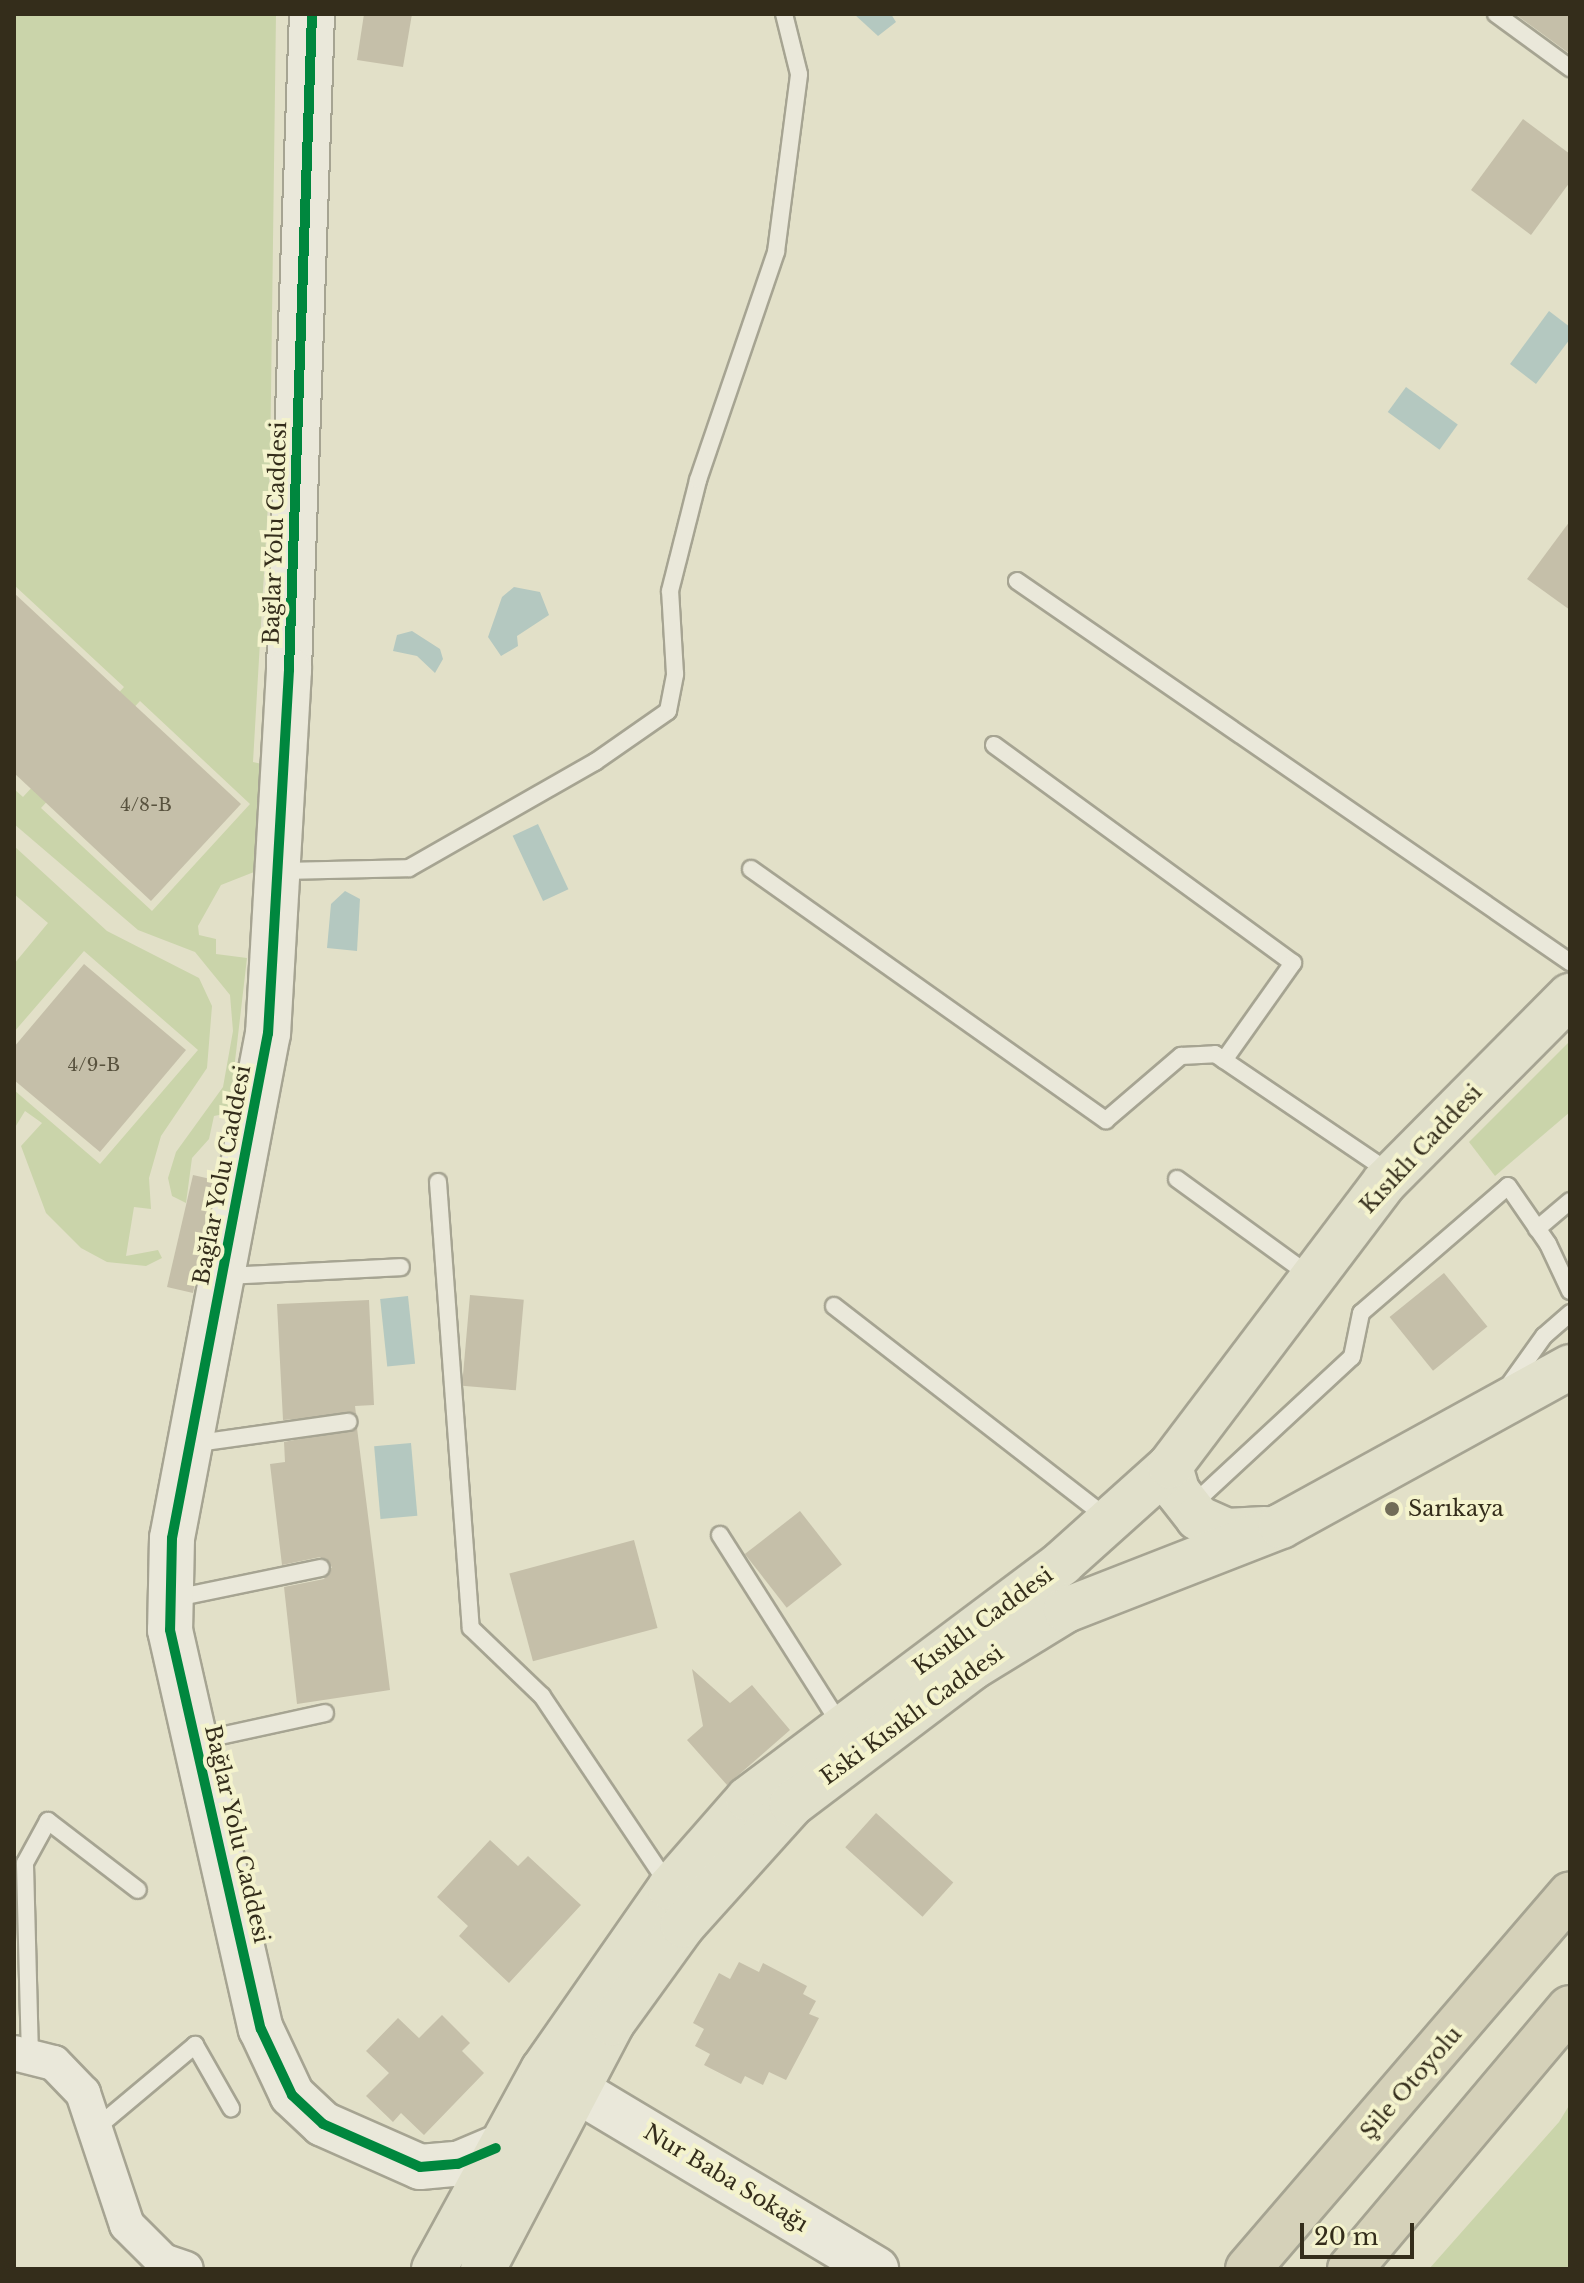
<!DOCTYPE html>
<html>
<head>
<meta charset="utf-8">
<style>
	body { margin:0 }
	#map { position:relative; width:1584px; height:2283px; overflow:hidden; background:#e2e0c8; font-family:"Libre Baskerville",serif }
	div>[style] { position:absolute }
	.green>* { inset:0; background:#cad4aa }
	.water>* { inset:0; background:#b4c8c0; transform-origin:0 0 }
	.building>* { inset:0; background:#c5bfa9; transform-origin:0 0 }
	.roads { filter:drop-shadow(2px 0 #a6a492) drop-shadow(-2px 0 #a6a492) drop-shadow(0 2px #a6a492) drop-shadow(0 -2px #a6a492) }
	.lane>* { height:16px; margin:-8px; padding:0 8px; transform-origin:8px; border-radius:8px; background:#eae8da }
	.street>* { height:34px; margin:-17px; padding:0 17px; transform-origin:17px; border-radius:17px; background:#eae8da }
	.secondary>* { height:44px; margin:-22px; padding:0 22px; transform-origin:22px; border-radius:22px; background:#eae8da }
	.primary>* { height:44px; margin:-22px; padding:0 22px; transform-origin:22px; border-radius:22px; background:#e1e0cb }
	.highway>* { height:44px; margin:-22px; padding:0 22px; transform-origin:22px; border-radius:22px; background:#d5d1b9 }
	.cycleway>* { height:10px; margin:-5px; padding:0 5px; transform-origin:5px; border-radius:5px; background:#00873e }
	.dots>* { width:22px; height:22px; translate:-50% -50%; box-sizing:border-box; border:4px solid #f4f3cd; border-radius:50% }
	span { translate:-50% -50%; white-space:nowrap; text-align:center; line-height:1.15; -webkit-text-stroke:8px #f4f3cd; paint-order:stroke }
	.number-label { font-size:18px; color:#58523e }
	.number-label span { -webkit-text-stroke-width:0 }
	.street-label { font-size:22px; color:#342d1b }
	.poi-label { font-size:22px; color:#342d1b }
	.left { translate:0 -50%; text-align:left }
	.frame { position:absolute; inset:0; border:16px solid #342d1b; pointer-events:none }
	.scale { position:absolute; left:1300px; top:2223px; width:114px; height:36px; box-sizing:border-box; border:4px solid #342d1b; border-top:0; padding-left:10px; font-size:24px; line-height:28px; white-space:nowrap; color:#342d1b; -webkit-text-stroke:6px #f4f3cd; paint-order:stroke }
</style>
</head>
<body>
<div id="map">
	<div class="green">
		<i style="clip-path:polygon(evenodd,14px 14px,276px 14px,270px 470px,253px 762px,262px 764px,254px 872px,221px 885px,198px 926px,199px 935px,216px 939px,216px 954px,247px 958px,229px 1113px,214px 1116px,209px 1139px,192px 1158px,186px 1203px,172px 1196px,168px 1178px,176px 1152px,223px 1087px,233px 1031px,230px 995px,195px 952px,138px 930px,14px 824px,14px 789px,23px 797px,124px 687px,14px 585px,14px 14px,140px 701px,250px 804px,152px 911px,41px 808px,140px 701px)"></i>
		<i style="clip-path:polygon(14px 846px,107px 931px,199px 978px,212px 1006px,207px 1068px,161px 1136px,149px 1178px,151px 1209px,134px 1207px,126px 1256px,158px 1250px,162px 1258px,146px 1266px,107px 1262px,81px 1248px,46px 1213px,21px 1146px,42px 1123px,25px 1111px,14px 1129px,14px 1090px,100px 1164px,198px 1050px,84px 951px,14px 1032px,14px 964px,48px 923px,14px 894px)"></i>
		<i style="clip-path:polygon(1570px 1041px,1570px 1112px,1495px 1176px,1469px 1142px)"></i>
		<i style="clip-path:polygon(1570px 2104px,1570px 2269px,1429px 2269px,1559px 2122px)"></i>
	</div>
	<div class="water">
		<i style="clip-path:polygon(854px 14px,891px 14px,896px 22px,878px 36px)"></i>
		<i style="clip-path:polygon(1549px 311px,1570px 327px,1570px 339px,1536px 384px,1510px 364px)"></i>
		<i style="left:1406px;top:387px;width:64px;height:31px;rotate:36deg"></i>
		<i style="clip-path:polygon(514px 587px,540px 592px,549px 615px,517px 636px,518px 646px,501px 656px,488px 637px,502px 597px)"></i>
		<i style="clip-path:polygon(412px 631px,440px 649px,443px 659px,435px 673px,417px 656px,393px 651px,397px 635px)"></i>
		<i style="left:538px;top:824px;width:72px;height:28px;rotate:65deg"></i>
		<i style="clip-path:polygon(345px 891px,360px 899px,357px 951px,327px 948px,331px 904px)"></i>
		<i style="left:408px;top:1296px;width:68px;height:28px;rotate:84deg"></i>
		<i style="left:411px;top:1443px;width:73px;height:37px;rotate:85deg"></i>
	</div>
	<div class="building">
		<i style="clip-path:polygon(364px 14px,412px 14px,403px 67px,357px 60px)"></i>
		<i style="clip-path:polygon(1515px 14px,1570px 14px,1570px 54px)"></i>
		<i style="clip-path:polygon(1523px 119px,1570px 154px,1570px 182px,1531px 235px,1471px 190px)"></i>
		<i style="clip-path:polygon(1570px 521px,1570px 610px,1527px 579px)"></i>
		<i style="clip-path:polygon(14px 593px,241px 804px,151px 901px,14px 773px)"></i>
		<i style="clip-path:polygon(84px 964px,186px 1050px,100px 1152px,14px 1080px,14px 1047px)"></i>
		<i style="clip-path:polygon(193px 1175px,215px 1180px,193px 1293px,167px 1287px)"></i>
		<i style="left:1444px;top:1273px;width:69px;height:70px;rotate:51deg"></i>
		<i style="left:470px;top:1295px;width:54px;height:91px;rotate:5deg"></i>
		<i style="clip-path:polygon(369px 1300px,374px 1405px,355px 1406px,356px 1414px,283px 1420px,277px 1304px)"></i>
		<i style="clip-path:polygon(357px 1428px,390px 1690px,297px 1704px,284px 1587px,324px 1579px,332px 1567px,320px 1557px,282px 1565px,270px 1464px,285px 1462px,284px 1442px)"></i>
		<i style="left:800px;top:1511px;width:68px;height:70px;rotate:52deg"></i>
		<i style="left:634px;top:1540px;width:91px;height:129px;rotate:75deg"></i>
		<i style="clip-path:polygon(692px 1669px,730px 1703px,752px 1685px,790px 1730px,727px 1785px,687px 1740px,703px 1726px)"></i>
		<i style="left:876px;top:1813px;width:104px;height:46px;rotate:42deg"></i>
		<i style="clip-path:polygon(490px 1840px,518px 1866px,528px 1856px,581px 1905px,509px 1983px,459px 1936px,468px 1926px,437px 1897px)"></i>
		<i style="clip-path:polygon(739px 1962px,759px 1972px,763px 1963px,807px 1986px,803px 1994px,816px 2001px,809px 2014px,819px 2018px,786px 2080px,769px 2072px,763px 2085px,745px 2076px,741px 2084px,704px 2065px,710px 2054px,695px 2046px,704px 2029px,693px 2023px,719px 1973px,730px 1979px)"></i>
		<i style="clip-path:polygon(442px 2015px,470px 2043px,462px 2051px,484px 2073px,424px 2135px,401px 2113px,393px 2122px,366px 2096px,389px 2073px,366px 2051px,398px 2018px,419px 2038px)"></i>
	</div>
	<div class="roads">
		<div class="lane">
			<i style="left:1496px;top:14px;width:92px;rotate:36.1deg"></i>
			<i style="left:1017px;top:581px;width:672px;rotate:34.57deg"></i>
			<i style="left:994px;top:745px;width:370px;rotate:36.1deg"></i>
			<i style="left:1293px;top:963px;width:119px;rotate:125.4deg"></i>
			<i style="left:751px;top:869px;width:435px;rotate:35.3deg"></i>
			<i style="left:1106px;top:1120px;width:99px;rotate:-40.5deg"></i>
			<i style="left:1181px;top:1056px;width:34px;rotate:-3deg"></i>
			<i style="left:1215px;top:1054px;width:212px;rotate:34.1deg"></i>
			<i style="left:280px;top:871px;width:129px;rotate:-1.3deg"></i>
			<i style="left:409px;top:868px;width:214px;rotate:-29.7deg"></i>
			<i style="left:595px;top:762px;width:89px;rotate:-34.9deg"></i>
			<i style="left:668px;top:711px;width:38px;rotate:-79deg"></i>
			<i style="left:675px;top:674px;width:83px;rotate:-93.4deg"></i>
			<i style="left:670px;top:591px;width:114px;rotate:-75.8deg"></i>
			<i style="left:698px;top:480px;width:241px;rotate:-71.1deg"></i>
			<i style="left:776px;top:252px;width:179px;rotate:-82.6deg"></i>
			<i style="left:799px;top:74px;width:62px;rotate:-104deg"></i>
			<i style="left:1177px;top:1179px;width:163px;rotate:36deg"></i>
			<i style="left:438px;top:1182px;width:447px;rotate:85.8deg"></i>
			<i style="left:471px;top:1628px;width:98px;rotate:43.8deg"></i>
			<i style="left:542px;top:1696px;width:230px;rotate:56.2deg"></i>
			<i style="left:1537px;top:1229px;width:43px;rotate:-40.3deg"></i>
			<i style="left:224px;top:1276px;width:177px;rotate:-2.9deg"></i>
			<i style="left:834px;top:1306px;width:348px;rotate:37.8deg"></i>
			<i style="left:1509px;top:1385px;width:60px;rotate:-54.5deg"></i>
			<i style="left:1544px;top:1336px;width:35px;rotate:-41deg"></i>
			<i style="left:191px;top:1444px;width:159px;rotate:-8deg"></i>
			<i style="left:1191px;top:1506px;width:219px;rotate:-42.8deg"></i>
			<i style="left:1352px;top:1357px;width:45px;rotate:-78.4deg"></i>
			<i style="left:1361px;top:1313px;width:194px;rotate:-40.8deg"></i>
			<i style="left:1508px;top:1186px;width:70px;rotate:55.4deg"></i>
			<i style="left:1548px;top:1244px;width:52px;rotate:64.9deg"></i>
			<i style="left:720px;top:1535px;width:226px;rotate:57.6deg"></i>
			<i style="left:171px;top:1599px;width:153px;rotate:-11.7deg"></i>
			<i style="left:197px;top:1741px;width:131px;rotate:-12.3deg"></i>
			<i style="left:30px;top:2056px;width:193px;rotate:-91.5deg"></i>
			<i style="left:25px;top:1863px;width:48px;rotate:-61.3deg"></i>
			<i style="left:48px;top:1821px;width:113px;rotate:37.5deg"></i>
			<i style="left:95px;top:2129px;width:131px;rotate:-40deg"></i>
			<i style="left:195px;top:2045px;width:73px;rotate:60.3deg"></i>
		</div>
		<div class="street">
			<i style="left:14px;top:2053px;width:41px;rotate:14deg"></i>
			<i style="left:54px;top:2063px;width:42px;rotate:46deg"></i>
			<i style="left:83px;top:2093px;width:139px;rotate:71.6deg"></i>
			<i style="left:127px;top:2225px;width:51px;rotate:45deg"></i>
			<i style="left:163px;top:2261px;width:24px;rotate:19deg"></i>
		</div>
		<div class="secondary">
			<i style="left:312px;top:14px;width:656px;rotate:92.01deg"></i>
			<i style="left:289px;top:670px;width:364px;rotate:93.3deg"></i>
			<i style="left:268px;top:1033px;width:514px;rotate:100.76deg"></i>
			<i style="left:172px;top:1538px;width:92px;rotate:91.2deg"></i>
			<i style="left:170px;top:1630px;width:409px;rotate:77.2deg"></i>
			<i style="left:261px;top:2029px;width:73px;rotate:64.8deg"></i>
			<i style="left:292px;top:2095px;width:42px;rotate:43.1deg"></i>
			<i style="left:323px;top:2124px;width:106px;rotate:23.9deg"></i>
			<i style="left:420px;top:2167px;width:38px;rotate:-5deg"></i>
			<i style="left:458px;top:2164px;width:41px;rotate:-22.8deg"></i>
			<i style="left:545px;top:2071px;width:386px;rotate:30.9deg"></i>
		</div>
		<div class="primary">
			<i style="left:1170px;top:1466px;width:26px;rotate:74deg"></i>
			<i style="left:1177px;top:1491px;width:34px;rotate:52deg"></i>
			<i style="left:1198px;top:1518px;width:32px;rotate:24deg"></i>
			<i style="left:1227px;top:1531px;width:38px;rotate:-3deg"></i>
			<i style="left:434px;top:2269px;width:227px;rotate:-61.3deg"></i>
			<i style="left:543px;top:2070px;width:222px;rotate:-55.1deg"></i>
			<i style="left:670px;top:1888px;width:118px;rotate:-48.8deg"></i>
			<i style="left:748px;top:1799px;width:393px;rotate:-36.9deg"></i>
			<i style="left:1062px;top:1563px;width:145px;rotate:-41.9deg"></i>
			<i style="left:1170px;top:1466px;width:355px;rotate:-52.9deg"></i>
			<i style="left:1384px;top:1183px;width:264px;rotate:-45.2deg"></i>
			<i style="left:483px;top:2269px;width:278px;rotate:-62.3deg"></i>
			<i style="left:612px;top:2023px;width:121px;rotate:-54.1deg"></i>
			<i style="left:683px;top:1925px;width:163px;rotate:-48deg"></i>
			<i style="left:792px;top:1804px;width:227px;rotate:-37.1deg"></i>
			<i style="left:973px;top:1667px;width:109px;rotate:-31.5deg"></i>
			<i style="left:1066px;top:1610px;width:231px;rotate:-21.3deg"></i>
			<i style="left:1281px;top:1526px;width:330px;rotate:-28.8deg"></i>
		</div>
		<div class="highway">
			<i style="left:1248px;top:2269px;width:494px;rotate:-49.3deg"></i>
			<i style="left:1350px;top:2269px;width:341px;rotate:-49.9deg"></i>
		</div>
	</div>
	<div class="cycleway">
		<i style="left:312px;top:14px;width:656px;rotate:92.01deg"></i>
		<i style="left:289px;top:670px;width:364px;rotate:93.3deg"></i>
		<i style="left:268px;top:1033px;width:514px;rotate:100.76deg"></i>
		<i style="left:172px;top:1538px;width:92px;rotate:91.2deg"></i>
		<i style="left:170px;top:1630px;width:409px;rotate:77.2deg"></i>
		<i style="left:261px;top:2029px;width:73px;rotate:64.8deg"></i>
		<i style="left:292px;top:2095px;width:42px;rotate:43.1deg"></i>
		<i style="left:323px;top:2124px;width:106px;rotate:23.9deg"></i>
		<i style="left:420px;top:2167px;width:38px;rotate:-5deg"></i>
		<i style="left:458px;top:2164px;width:41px;rotate:-22.8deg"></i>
	</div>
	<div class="dots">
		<i style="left:1392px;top:1509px;background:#716c58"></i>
	</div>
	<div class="number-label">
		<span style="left:146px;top:805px">4/8-B</span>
		<span style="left:94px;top:1065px">4/9-B</span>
	</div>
	<div class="street-label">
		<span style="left:275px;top:533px;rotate:-88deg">Bağlar Yolu Caddesi</span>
		<span style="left:1421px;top:1149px;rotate:-47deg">Kısıklı Caddesi</span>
		<span style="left:222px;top:1175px;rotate:-79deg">Bağlar Yolu Caddesi</span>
		<span style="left:983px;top:1621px;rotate:-36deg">Kısıklı Caddesi</span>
		<span style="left:912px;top:1715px;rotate:-36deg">Eski Kısıklı Caddesi</span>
		<span style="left:237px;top:1834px;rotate:77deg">Bağlar Yolu Caddesi</span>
		<span style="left:1411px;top:2083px;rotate:-49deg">Şile Otoyolu</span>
		<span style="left:726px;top:2178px;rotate:31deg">Nur Baba Sokağı</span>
	</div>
	<div class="poi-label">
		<span class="left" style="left:1408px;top:1509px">Sarıkaya</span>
	</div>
	<div class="frame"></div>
	<div class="scale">20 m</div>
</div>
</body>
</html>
